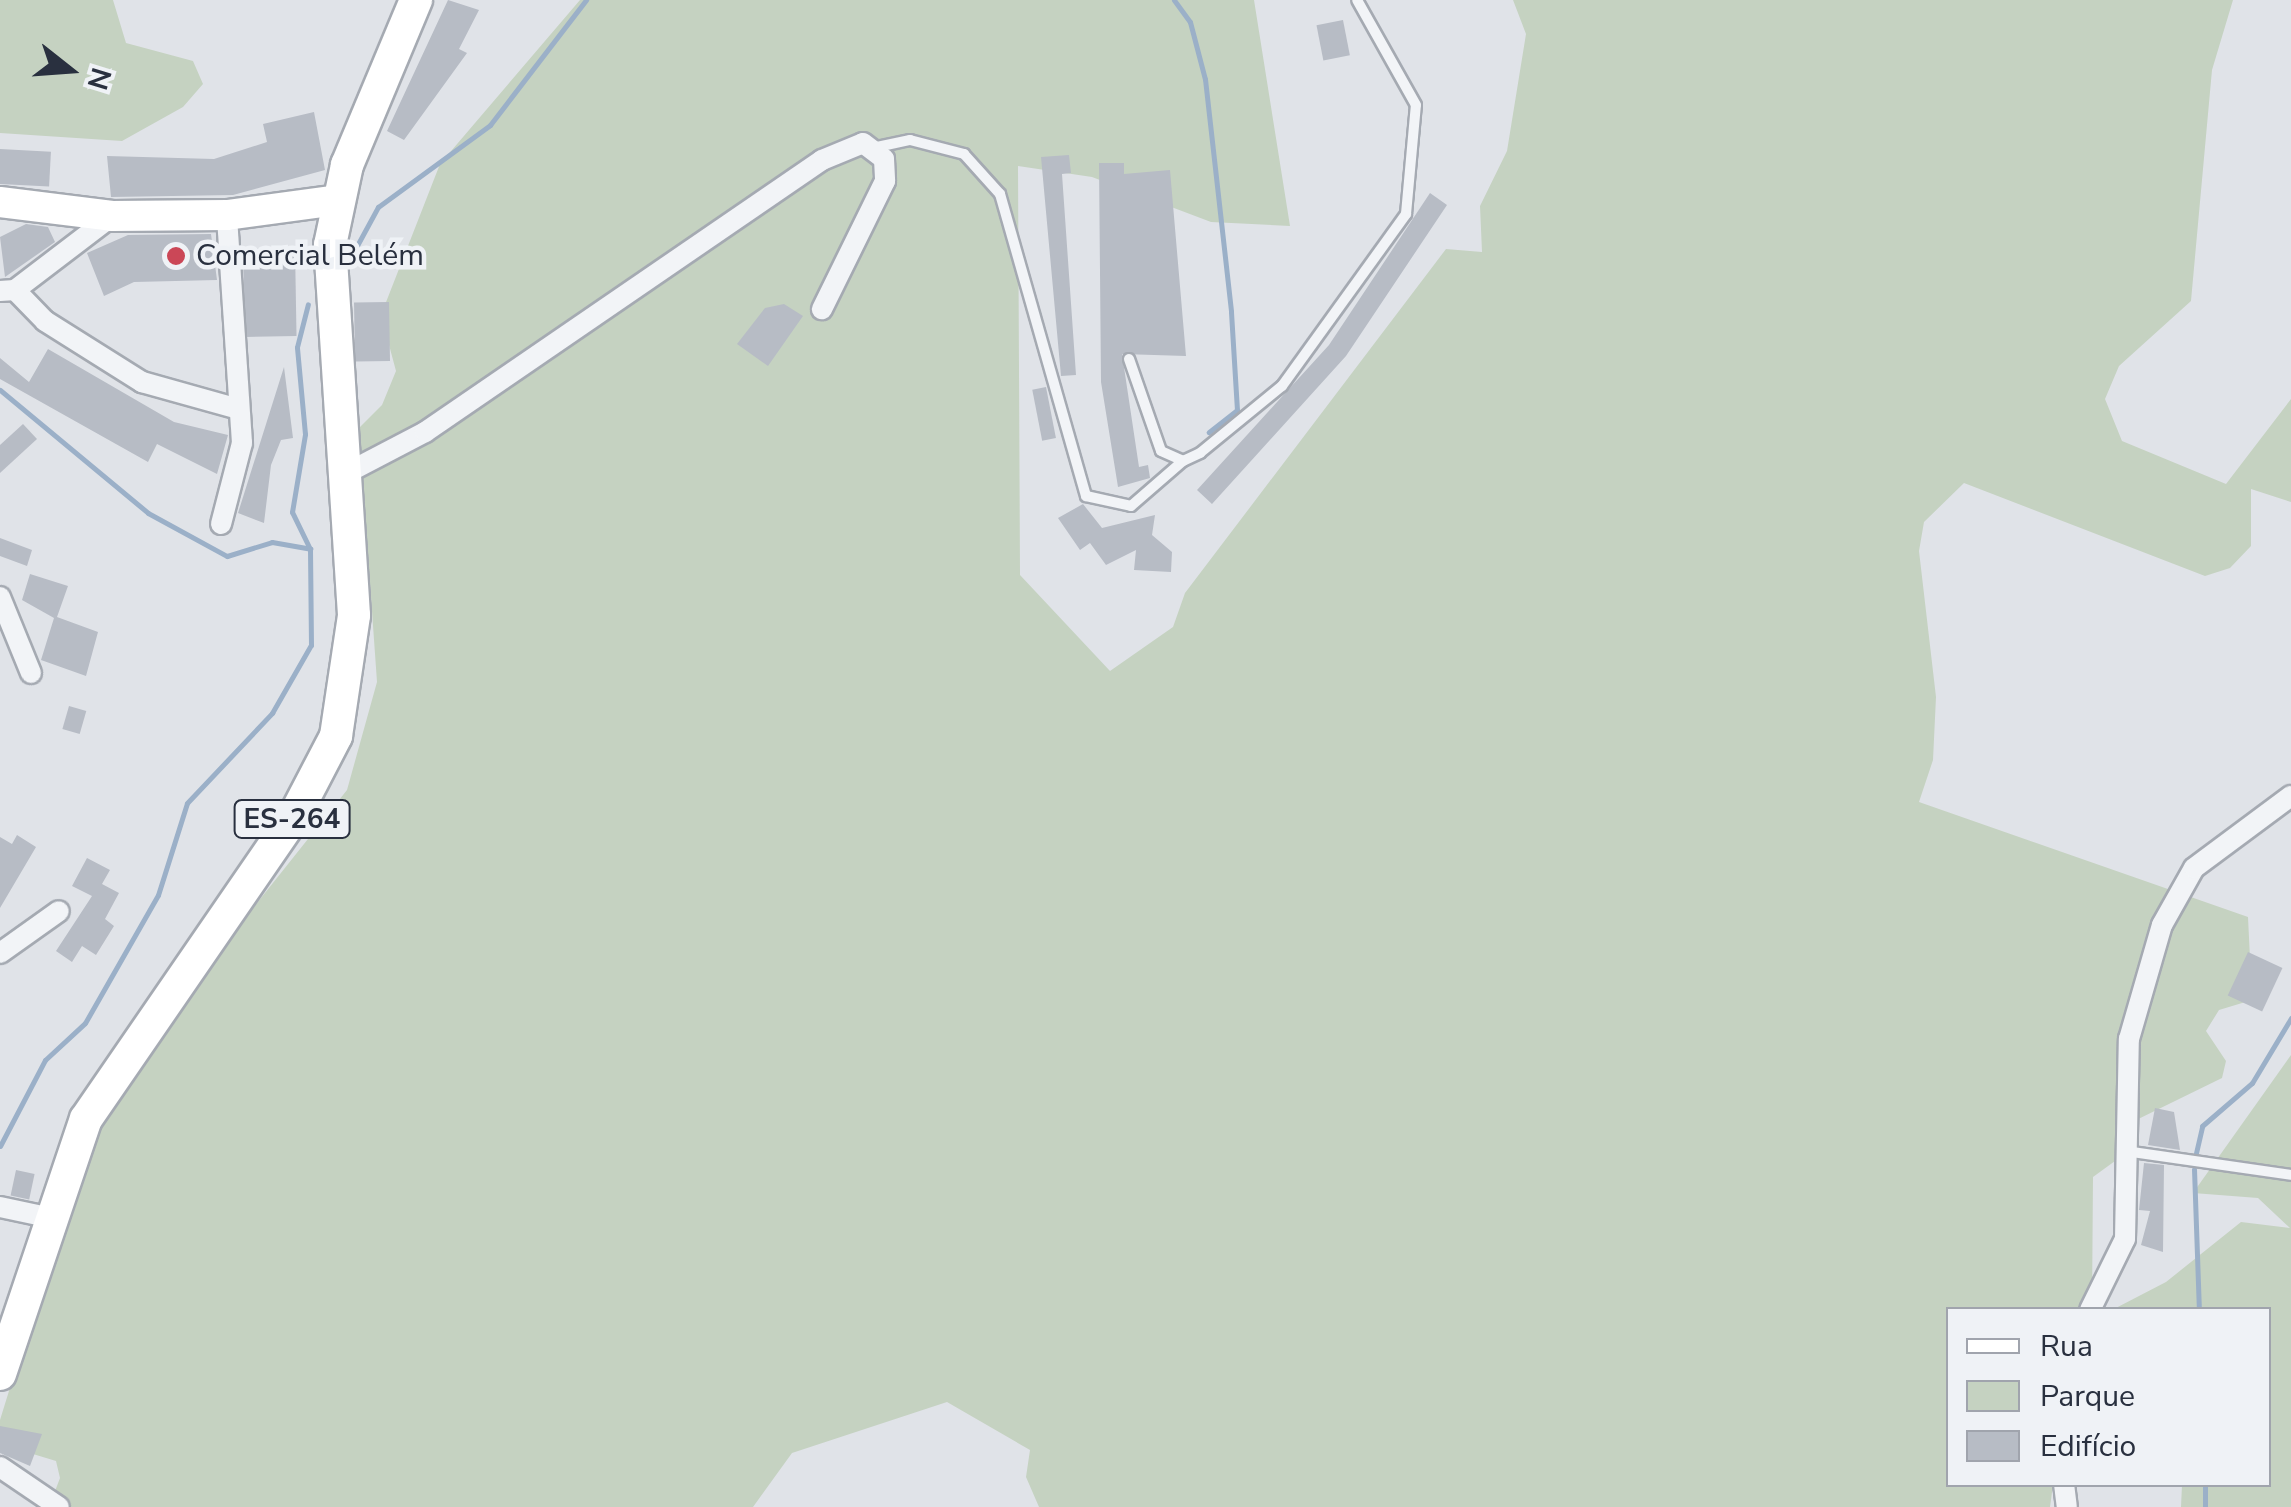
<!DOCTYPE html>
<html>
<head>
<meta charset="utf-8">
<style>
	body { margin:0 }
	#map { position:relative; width:2291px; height:1507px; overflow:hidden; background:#e0e3e8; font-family:"Nunito Sans",sans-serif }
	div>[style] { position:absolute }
	.green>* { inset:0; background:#c5d2c1 }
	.stream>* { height:5px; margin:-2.5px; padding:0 2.5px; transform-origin:2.5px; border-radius:2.5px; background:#9bb0c8 }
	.building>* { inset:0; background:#b7bcc5; transform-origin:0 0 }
	.roads { filter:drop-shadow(2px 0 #a5aab2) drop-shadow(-2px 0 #a5aab2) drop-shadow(0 2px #a5aab2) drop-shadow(0 -2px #a5aab2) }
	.lane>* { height:10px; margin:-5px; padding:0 5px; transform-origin:5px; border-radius:5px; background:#f2f4f7 }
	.street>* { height:20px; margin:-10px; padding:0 10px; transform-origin:10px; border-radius:10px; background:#f2f4f7 }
	.secondary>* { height:30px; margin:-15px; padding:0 15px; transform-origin:15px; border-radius:15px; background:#fff }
	.primary>* { height:32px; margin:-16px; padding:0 16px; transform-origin:16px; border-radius:16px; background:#fff }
	.dots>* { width:28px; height:28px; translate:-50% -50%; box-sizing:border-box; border:5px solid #eff2f6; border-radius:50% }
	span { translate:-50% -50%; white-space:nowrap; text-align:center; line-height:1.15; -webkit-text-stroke:9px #eff2f6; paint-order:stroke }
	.shield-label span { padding:2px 8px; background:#eff2f6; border:2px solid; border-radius:8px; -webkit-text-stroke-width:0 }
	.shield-label { font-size:28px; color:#29303f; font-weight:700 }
	.poi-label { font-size:30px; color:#29303f }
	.left { translate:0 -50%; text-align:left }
	.legend { position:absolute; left:1946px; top:1307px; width:325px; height:180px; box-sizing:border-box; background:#eff2f6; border:2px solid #a0a4ad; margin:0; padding:12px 18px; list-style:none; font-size:30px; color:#29303f }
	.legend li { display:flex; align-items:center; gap:20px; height:50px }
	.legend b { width:50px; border:2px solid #a0a4ad }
	.north { position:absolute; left:20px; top:20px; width:100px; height:100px; -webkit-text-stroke:8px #eff2f6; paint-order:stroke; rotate:107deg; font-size:28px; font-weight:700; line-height:40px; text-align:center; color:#29303f }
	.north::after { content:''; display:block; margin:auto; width:35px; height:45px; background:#29303f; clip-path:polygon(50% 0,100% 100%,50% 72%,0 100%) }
</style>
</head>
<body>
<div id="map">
	<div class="green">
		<i style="clip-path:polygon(0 0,113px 0,126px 43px,193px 61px,203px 84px,183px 107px,122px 141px,0 133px)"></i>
		<i style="clip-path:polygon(580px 0,1254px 0,1290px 226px,1211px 222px,1092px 177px,1018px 166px,1020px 575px,1110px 671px,1173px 627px,1185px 593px,1446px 249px,1482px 252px,1480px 206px,1507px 151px,1526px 34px,1513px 0,2233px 0,2212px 70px,2191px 301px,2119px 366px,2105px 399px,2122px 441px,2226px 484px,2291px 399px,2291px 502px,2251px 489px,2251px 546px,2230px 568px,2205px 576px,1964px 483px,1924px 522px,1919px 551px,1936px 697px,1933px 760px,1919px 802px,2248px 917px,2252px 1000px,2219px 1010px,2206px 1031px,2226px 1061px,2222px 1078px,2126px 1125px,2115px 1161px,2093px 1177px,2092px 1309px,1948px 1310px,1948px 1484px,2053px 1485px,2050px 1507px,1039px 1507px,1026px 1477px,1030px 1450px,947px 1402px,792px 1453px,753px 1507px,49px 1507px,60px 1478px,56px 1461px,0 1444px,0 1420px,84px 1149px,230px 937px,347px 790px,377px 682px,359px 428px,382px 405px,396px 371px,381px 315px,440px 164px)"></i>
		<i style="clip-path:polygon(2291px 1055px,2291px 1507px,2181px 1507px,2182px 1485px,2268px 1484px,2268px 1310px,2112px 1310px,2166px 1282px,2241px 1222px,2290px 1228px,2258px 1198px,2193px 1193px)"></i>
	</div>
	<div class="stream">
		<i style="left:1174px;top:0;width:27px;rotate:54deg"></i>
		<i style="left:1190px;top:22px;width:59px;rotate:75.3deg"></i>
		<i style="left:1205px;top:79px;width:234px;rotate:83.6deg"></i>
		<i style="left:1231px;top:312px;width:98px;rotate:86.5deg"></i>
		<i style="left:1237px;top:410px;width:36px;rotate:142deg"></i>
		<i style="left:347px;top:264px;width:65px;rotate:-61.5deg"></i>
		<i style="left:378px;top:207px;width:139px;rotate:-36.2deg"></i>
		<i style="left:490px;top:125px;width:158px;rotate:-52.5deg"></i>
		<i style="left:0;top:390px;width:192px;rotate:39.7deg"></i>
		<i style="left:148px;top:513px;width:90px;rotate:28.6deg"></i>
		<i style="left:227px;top:556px;width:47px;rotate:-17.3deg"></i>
		<i style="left:272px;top:542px;width:39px;rotate:10deg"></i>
		<i style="left:0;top:1146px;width:97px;rotate:-62.4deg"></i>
		<i style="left:45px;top:1060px;width:54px;rotate:-42.8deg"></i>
		<i style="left:85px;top:1023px;width:147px;rotate:-60.3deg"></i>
		<i style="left:158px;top:895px;width:96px;rotate:-72.5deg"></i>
		<i style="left:187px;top:803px;width:124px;rotate:-46.6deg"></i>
		<i style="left:272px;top:713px;width:78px;rotate:-60.2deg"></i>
		<i style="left:311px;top:645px;width:96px;rotate:-90.6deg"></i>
		<i style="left:310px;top:549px;width:41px;rotate:-115.9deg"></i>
		<i style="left:292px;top:512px;width:79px;rotate:-80.5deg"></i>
		<i style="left:305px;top:434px;width:87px;rotate:-95.3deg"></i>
		<i style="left:297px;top:347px;width:44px;rotate:-75.7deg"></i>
		<i style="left:2196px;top:1153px;width:28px;rotate:-77deg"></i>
		<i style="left:2202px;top:1126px;width:66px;rotate:-40.7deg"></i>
		<i style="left:2252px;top:1083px;width:76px;rotate:-59deg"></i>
		<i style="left:2194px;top:1169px;width:141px;rotate:88deg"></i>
		<i style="left:2205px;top:1507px;width:23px;rotate:-90deg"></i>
	</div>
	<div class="building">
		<i style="clip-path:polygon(448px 0,479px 10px,459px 49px,467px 53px,404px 140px,387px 131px)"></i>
		<i style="left:1343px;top:20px;width:36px;height:27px;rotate:79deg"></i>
		<i style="clip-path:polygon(314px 112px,325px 170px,233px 195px,111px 197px,107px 156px,214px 159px,267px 142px,263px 124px)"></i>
		<i style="left:0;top:149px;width:51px;height:35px;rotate:3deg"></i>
		<i style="clip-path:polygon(1069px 155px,1071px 173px,1062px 174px,1076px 375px,1061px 376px,1041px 157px)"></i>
		<i style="clip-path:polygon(1099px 163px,1124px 163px,1124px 174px,1170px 170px,1186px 356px,1122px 354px,1139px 467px,1148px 465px,1150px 478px,1118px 487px,1101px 382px)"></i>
		<i style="clip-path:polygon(1430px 193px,1447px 205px,1346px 356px,1212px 504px,1197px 490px,1329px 345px)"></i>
		<i style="clip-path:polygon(26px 224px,48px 227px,55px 242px,5px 277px,0 237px)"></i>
		<i style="clip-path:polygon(211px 234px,217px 280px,134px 282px,104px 296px,87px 253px,128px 235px)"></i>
		<i style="left:295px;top:248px;width:88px;height:52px;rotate:89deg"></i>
		<i style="left:389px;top:302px;width:59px;height:35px;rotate:89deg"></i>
		<i style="clip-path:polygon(784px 304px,803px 316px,768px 366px,737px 344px,765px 308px)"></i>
		<i style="clip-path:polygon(48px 349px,174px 422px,228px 435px,217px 474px,157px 444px,148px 462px,0 379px,0 358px,29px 382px)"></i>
		<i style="clip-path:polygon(284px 367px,293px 438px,281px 440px,271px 465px,264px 523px,238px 513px)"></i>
		<i style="left:1046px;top:387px;width:52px;height:14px;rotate:79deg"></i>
		<i style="clip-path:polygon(23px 424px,37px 439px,0 473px,0 445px)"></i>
		<i style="clip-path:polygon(1083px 504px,1102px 528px,1155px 515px,1152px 535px,1172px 552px,1171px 572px,1134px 570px,1136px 550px,1106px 565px,1090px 543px,1080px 550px,1058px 518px)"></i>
		<i style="clip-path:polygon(0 538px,32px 550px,27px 566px,0 556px)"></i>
		<i style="clip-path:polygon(30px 574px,68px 586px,57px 617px,98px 632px,86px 676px,41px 660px,54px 618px,22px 600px)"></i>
		<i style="left:69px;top:706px;width:18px;height:24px;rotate:16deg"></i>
		<i style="clip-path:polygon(17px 835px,36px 847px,0 908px,0 837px,12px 844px)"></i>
		<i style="clip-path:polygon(87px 858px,110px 870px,102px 884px,119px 893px,105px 919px,114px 926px,96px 955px,82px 946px,72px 962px,56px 951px,92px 896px,72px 886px)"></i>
		<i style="left:2248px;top:952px;width:38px;height:48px;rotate:25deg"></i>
		<i style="clip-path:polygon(2155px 1108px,2174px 1112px,2180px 1150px,2148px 1145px)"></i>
		<i style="clip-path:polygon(2144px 1163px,2164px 1165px,2163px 1252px,2141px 1245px,2150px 1211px,2139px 1210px)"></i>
		<i style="left:16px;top:1170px;width:19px;height:26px;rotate:12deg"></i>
		<i style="clip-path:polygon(0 1426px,42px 1434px,30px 1466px,0 1453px)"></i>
	</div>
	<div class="roads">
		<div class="lane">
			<i style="left:877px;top:147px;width:34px;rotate:-12deg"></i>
			<i style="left:910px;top:140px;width:56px;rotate:14.5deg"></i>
			<i style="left:964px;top:154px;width:54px;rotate:48deg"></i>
			<i style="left:1000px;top:194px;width:314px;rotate:74.1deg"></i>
			<i style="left:1086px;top:496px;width:46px;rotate:12.5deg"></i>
			<i style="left:1131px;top:506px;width:69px;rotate:-40.9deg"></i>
			<i style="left:1129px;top:359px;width:97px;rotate:70.8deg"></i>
			<i style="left:1161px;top:451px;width:24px;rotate:24deg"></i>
			<i style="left:1183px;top:461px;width:19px;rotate:-25deg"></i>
			<i style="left:1200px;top:453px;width:106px;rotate:-39.3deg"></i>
			<i style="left:1282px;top:386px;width:212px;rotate:-54.2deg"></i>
			<i style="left:1406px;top:214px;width:109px;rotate:-84.8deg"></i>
			<i style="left:1416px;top:105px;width:120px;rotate:-119.3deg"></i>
			<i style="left:2125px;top:1151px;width:168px;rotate:8.2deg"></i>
		</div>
		<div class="street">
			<i style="left:15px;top:290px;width:43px;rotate:45.9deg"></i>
			<i style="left:45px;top:321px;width:115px;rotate:32.2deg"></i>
			<i style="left:142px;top:382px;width:97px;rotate:15.6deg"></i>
			<i style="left:0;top:291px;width:15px;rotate:-4deg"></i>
			<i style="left:15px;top:290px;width:122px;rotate:-37.3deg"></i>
			<i style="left:341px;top:476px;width:95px;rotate:-27.6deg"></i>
			<i style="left:425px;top:432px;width:481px;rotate:-34.4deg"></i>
			<i style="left:822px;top:160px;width:44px;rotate:-22.5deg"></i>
			<i style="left:863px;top:143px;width:26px;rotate:37deg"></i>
			<i style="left:884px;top:159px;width:22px;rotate:87deg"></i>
			<i style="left:885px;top:181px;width:143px;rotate:116.2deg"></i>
			<i style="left:221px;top:524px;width:84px;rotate:-75.5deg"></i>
			<i style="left:242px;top:443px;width:228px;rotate:-93.8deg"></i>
			<i style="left:0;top:597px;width:82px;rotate:67.8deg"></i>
			<i style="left:0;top:953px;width:72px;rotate:-35.4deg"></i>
			<i style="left:0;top:1207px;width:53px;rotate:11.9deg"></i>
			<i style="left:2090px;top:1310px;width:79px;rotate:-63.8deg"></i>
			<i style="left:2125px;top:1239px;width:200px;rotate:-88.9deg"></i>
			<i style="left:2129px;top:1039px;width:119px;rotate:-73.9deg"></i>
			<i style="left:2162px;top:925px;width:65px;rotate:-60.7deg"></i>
			<i style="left:2194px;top:868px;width:121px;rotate:-36.6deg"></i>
			<i style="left:0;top:1467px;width:71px;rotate:34.1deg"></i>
			<i style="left:2064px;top:1484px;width:23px;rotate:83deg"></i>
		</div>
		<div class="secondary">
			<i style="left:0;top:202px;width:113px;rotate:7.1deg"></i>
			<i style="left:112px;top:216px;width:115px;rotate:-0.5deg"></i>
			<i style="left:227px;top:215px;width:112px;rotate:-7.7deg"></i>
		</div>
		<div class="primary">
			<i style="left:0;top:1374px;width:269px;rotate:-71.4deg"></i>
			<i style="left:86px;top:1119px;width:371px;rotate:-55.5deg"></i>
			<i style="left:296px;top:813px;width:87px;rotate:-62.5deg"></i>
			<i style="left:336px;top:736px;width:122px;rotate:-81.5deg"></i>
			<i style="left:354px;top:615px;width:371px;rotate:-93.7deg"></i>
			<i style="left:330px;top:245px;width:82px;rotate:-78deg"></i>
			<i style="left:347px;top:165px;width:179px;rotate:-67.3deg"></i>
		</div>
	</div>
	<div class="dots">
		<i style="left:176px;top:256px;background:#cb4757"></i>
	</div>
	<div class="shield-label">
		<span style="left:292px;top:819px">ES-264</span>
	</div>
	<div class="poi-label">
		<span class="left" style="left:196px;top:256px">Comercial Belém</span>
	</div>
	<ul class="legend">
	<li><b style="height:12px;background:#fff"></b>Rua</li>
	<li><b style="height:28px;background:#c5d2c1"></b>Parque</li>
	<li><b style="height:28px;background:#b7bcc5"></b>Edifício</li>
	</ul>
	<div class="north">N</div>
</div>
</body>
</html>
